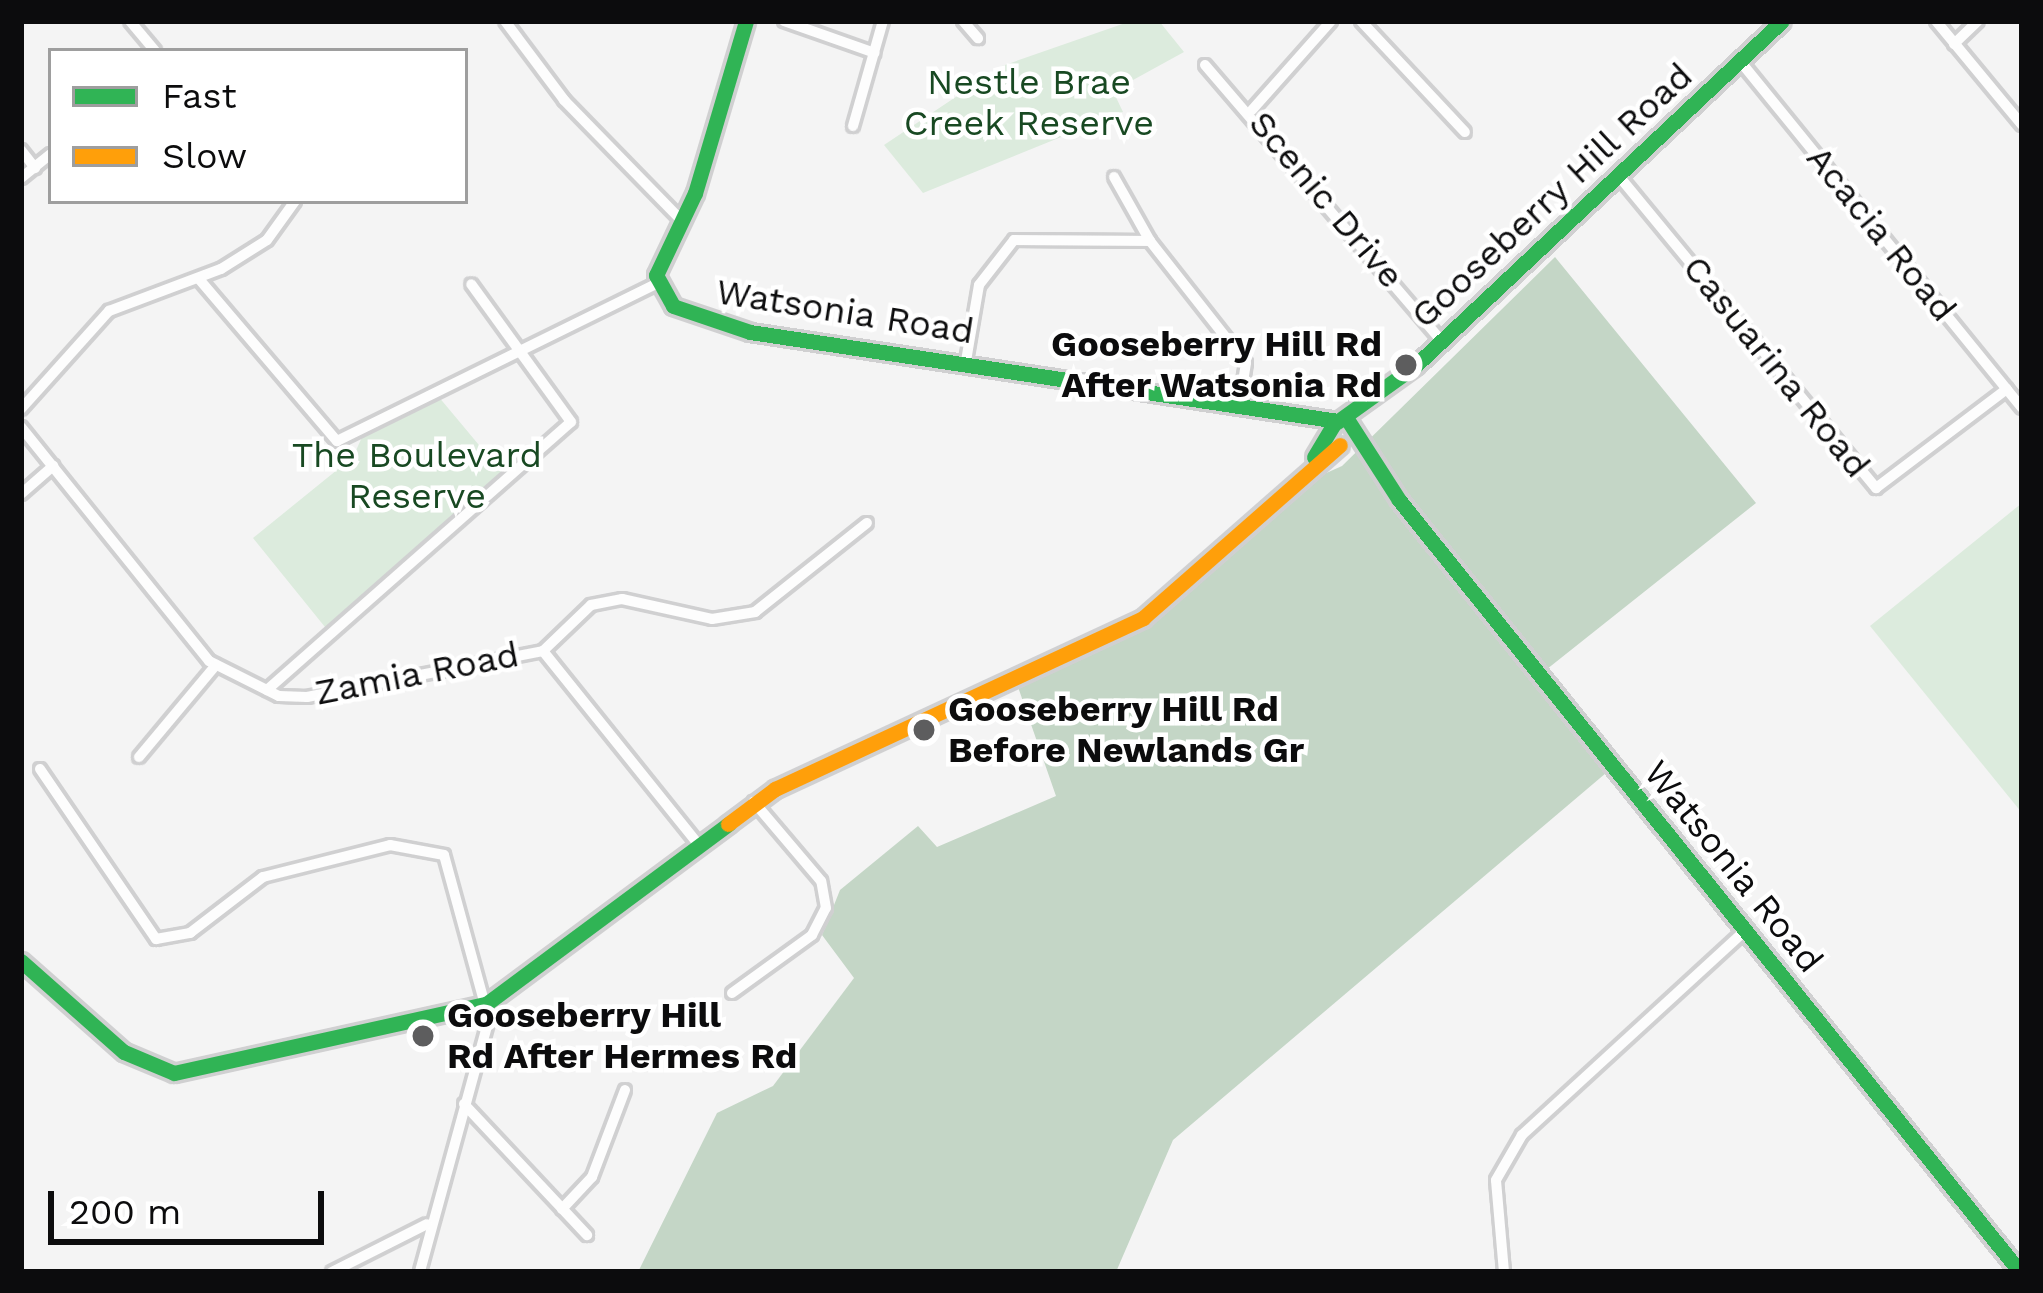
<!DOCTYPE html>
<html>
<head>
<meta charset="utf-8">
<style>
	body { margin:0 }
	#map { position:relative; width:2043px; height:1293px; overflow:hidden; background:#f4f4f4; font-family:"Work Sans",sans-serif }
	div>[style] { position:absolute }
	.green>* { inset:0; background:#dcebdd }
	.forest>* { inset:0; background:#c4d6c6 }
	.roads { filter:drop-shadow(3px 0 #d0d0d1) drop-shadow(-3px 0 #d0d0d1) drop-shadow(0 3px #d0d0d1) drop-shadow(0 -3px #d0d0d1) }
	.street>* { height:10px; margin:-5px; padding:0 5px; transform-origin:5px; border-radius:5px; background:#fdfdfd }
	.fast>* { height:15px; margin:-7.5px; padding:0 7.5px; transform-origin:7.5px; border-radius:7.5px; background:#30b455 }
	.slow>* { height:15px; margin:-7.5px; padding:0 7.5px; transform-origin:7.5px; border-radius:7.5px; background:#ff9f0a }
	.dots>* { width:33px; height:33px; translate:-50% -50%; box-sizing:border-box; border:6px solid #fff; border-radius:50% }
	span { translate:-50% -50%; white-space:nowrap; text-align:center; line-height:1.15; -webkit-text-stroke:9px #fff; paint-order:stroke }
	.park-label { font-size:36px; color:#184922 }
	.street-label { font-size:36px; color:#0c0c0d }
	.poi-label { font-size:36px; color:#0c0c0d; font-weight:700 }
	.right { translate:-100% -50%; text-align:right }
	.left { translate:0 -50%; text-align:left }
	.frame { position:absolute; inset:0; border:24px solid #0c0c0d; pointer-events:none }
	.legend { position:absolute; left:48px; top:48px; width:420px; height:156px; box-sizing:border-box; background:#fff; border:3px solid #9e9e9e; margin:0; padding:15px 21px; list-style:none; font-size:36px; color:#0c0c0d }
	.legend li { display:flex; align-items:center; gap:24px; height:60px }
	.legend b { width:60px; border:3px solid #9e9e9e }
	.scale { position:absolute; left:48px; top:1191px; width:276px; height:54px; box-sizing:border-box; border:6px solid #0c0c0d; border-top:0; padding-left:15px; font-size:36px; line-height:42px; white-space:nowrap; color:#0c0c0d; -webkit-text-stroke:9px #fff; paint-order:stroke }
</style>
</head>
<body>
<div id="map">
	<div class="green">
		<i style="clip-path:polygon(1131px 21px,1159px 21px,1184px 52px,1113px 91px,1123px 112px,923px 193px,884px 145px,1002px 66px)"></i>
		<i style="clip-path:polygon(433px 390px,509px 481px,329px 632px,253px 538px,353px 457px,363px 435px)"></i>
		<i style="clip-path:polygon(2022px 503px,2022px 813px,1870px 626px)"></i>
	</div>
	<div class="forest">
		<i style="clip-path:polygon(1555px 257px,1756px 503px,1532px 681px,1606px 773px,1173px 1140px,1116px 1272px,638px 1272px,717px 1113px,773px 1086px,854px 978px,822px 935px,840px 890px,918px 826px,937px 847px,1056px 796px,1018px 687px,1149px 625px,1306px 482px,1342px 466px)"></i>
	</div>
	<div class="roads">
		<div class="street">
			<i style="left:130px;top:21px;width:39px;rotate:50deg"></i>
			<i style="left:505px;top:21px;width:99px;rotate:53.2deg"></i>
			<i style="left:564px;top:100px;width:169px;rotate:45.7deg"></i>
			<i style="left:784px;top:21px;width:96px;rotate:19.4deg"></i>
			<i style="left:963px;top:21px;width:23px;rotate:49deg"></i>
			<i style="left:1361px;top:21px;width:152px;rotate:46.9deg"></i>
			<i style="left:1936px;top:21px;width:135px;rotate:50.4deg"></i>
			<i style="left:1954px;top:44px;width:33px;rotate:-44deg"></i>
			<i style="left:1740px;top:61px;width:447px;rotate:50.9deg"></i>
			<i style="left:1205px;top:65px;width:362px;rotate:49.4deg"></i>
			<i style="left:1252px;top:110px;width:119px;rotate:-48.4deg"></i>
			<i style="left:853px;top:126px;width:109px;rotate:-74.1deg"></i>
			<i style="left:21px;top:150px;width:23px;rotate:52deg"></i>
			<i style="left:1618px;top:175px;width:406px;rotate:50.5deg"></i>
			<i style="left:1876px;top:488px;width:164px;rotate:-37.1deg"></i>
			<i style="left:1114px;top:177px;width:73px;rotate:60.6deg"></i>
			<i style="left:21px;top:178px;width:38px;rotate:-39deg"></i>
			<i style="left:199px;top:279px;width:213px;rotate:49.6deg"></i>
			<i style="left:337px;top:441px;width:356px;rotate:-26.2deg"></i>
			<i style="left:966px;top:361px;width:77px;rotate:-80.3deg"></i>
			<i style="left:979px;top:285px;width:57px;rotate:-52.1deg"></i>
			<i style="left:1014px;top:240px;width:136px;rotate:0.4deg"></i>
			<i style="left:1150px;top:241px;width:155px;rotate:51.8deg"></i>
			<i style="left:1246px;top:363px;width:38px;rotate:99deg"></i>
			<i style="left:21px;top:409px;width:132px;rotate:-48.1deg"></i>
			<i style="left:109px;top:311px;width:120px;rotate:-20.6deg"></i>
			<i style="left:221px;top:269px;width:54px;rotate:-32.2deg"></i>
			<i style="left:267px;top:240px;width:48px;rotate:-54.3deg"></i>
			<i style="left:21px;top:427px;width:300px;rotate:51.2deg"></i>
			<i style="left:209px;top:661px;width:78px;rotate:26.6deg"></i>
			<i style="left:279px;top:696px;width:28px;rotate:2deg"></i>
			<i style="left:307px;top:697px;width:240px;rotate:-11deg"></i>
			<i style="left:543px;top:651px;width:248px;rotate:51.2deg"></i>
			<i style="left:21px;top:494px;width:43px;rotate:-41.2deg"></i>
			<i style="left:543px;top:651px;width:66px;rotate:-43.8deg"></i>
			<i style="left:591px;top:605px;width:32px;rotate:-11deg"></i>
			<i style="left:622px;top:599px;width:92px;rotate:12.5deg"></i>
			<i style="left:712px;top:619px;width:44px;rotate:-9.2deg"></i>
			<i style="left:755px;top:612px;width:143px;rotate:-38.5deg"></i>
			<i style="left:267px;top:690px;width:405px;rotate:-41.4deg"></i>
			<i style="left:571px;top:422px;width:170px;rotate:-125.9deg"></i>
			<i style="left:139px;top:757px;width:120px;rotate:-50.1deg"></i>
			<i style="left:40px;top:769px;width:206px;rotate:55.7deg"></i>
			<i style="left:156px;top:939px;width:35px;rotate:-10deg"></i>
			<i style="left:190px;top:933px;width:92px;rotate:-37.5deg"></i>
			<i style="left:263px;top:877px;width:131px;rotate:-14.1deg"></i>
			<i style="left:390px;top:845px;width:55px;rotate:10.5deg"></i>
			<i style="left:444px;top:855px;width:170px;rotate:74.7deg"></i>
			<i style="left:489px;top:1019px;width:262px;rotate:105.3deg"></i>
			<i style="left:732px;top:993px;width:99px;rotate:-35.9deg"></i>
			<i style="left:812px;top:935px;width:30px;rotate:-63deg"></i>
			<i style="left:826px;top:908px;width:27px;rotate:-100deg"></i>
			<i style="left:821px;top:881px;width:104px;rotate:-130.3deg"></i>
			<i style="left:464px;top:1104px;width:180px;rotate:46.8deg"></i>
			<i style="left:562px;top:1209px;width:44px;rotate:-46.8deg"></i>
			<i style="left:592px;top:1177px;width:93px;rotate:-69.2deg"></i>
			<i style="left:332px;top:1272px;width:106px;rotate:-26.8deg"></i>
			<i style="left:1504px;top:1272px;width:92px;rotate:-95deg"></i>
			<i style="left:1496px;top:1180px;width:52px;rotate:-60deg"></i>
			<i style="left:1522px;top:1135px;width:304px;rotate:-42.5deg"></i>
		</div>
		<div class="fast">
			<i style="left:746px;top:21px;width:179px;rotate:106.5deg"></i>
			<i style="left:695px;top:193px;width:91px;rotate:115.4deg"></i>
			<i style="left:656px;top:275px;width:35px;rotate:61deg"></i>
			<i style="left:673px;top:306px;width:81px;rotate:18.7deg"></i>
			<i style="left:750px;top:332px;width:595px;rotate:8.61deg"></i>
			<i style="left:1347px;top:419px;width:96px;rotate:57.3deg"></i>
			<i style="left:1399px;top:500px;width:991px;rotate:51.19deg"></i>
			<i style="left:1314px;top:457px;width:39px;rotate:-59deg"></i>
			<i style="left:1334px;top:424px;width:101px;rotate:-35.7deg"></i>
			<i style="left:1416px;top:365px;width:502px;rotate:-43.23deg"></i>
			<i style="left:21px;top:961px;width:137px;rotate:41.5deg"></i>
			<i style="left:124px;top:1052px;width:54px;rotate:22.8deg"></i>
			<i style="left:174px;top:1073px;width:320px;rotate:-12.5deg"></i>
			<i style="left:486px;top:1004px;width:302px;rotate:-36.6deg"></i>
		</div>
		<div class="slow">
			<i style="left:728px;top:824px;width:59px;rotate:-36.7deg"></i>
			<i style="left:775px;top:789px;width:406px;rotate:-24.9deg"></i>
			<i style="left:1143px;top:618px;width:262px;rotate:-41.3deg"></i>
		</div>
	</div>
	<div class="dots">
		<i style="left:1406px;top:365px;background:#5d5d5e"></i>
		<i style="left:924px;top:730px;background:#5d5d5e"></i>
		<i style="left:423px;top:1036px;background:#5d5d5e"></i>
	</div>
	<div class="park-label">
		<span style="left:1029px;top:103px">Nestle Brae<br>Creek Reserve</span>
		<span style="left:417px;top:476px">The Boulevard<br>Reserve</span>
	</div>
	<div class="street-label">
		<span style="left:1552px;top:196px;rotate:-43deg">Gooseberry Hill Road</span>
		<span style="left:1326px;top:200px;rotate:50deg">Scenic Drive</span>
		<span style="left:1881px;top:234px;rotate:51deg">Acacia Road</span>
		<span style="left:845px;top:312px;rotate:9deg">Watsonia Road</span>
		<span style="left:1776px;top:367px;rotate:51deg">Casuarina Road</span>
		<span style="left:417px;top:674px;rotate:-11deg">Zamia Road</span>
		<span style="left:1733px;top:867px;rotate:51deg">Watsonia Road</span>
	</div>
	<div class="poi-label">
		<span class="right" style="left:1382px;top:365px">Gooseberry Hill Rd<br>After Watsonia Rd</span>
		<span class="left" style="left:948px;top:730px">Gooseberry Hill Rd<br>Before Newlands Gr</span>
		<span class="left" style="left:447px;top:1036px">Gooseberry Hill<br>Rd After Hermes Rd</span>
	</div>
	<div class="frame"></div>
	<ul class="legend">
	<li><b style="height:15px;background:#30b455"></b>Fast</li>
	<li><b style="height:15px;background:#ff9f0a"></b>Slow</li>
	</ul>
	<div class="scale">200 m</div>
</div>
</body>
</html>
